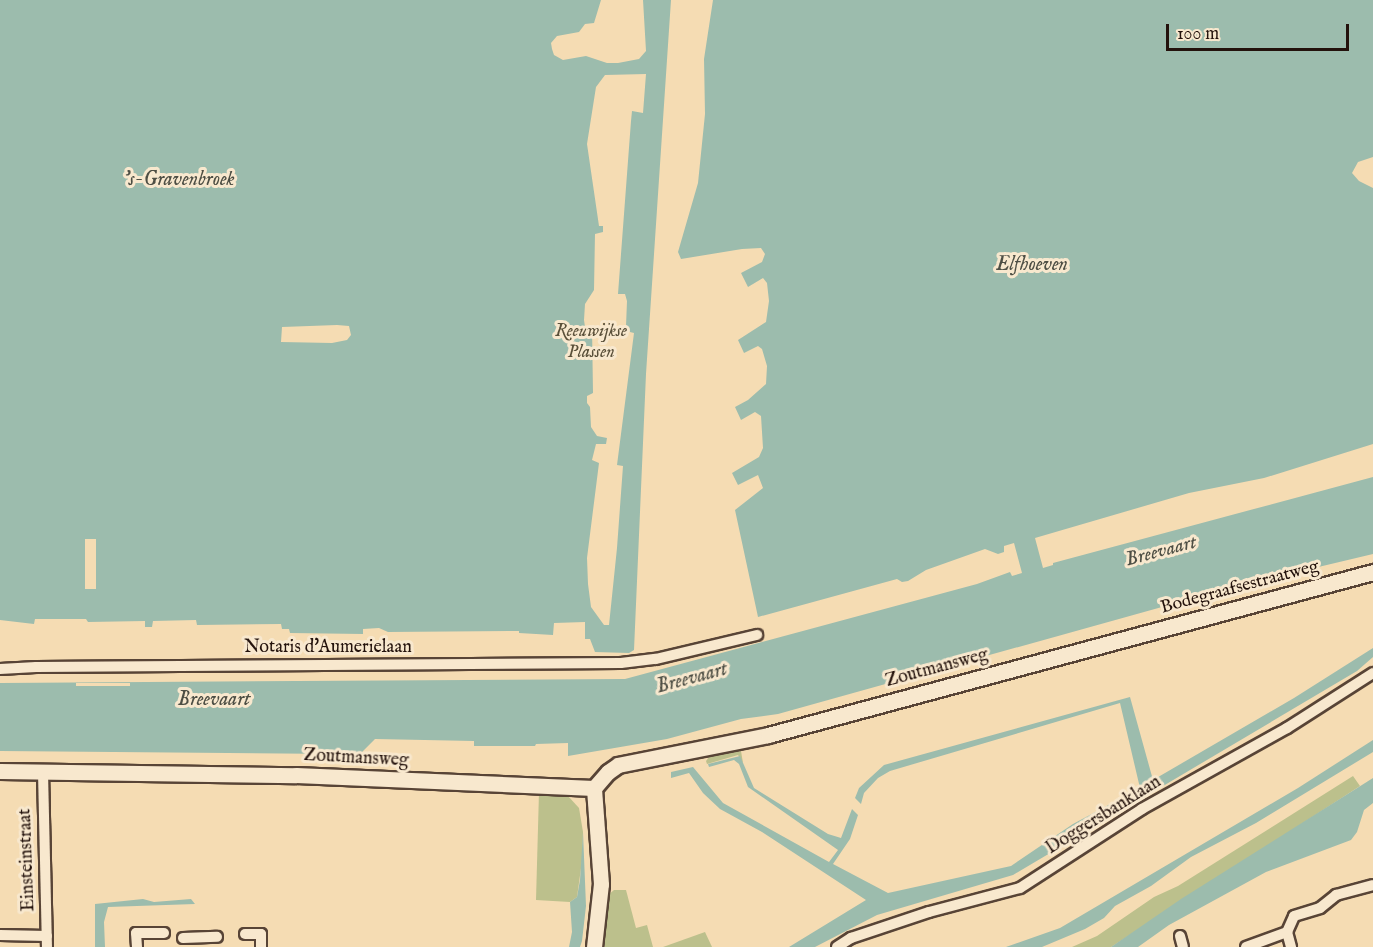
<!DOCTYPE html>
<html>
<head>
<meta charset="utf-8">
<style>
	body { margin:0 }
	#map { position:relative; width:1373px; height:947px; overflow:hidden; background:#f5dcb3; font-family:"IM FELL English",serif }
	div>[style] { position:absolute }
	.green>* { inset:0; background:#bcc08c }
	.water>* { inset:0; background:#9cbcad }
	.pier>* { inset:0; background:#f5dcb3; transform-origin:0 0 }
	.roads { filter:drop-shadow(2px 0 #584436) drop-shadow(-2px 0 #584436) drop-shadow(0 2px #584436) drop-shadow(0 -2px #584436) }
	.street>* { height:10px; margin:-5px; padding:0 5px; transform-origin:5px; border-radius:5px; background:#f8e8ce }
	.secondary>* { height:15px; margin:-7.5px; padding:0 7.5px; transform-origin:7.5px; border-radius:7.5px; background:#f8e8ce }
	span { translate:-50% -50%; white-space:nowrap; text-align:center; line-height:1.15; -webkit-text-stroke:6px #f8e8ce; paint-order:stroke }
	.park-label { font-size:18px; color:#594f39; font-style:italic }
	.street-label { font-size:18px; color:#23120c }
	.water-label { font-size:20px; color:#4d4e44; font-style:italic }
	.scale { position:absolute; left:1166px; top:24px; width:183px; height:27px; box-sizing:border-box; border:3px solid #23120c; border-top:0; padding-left:8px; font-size:18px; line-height:21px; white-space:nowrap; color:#23120c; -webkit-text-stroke:4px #f8e8ce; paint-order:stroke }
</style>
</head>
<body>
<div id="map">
	<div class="green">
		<i style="clip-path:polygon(741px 751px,743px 763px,738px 755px,707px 764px,706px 761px,709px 757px)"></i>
		<i style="clip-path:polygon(1353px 776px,1360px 786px,1111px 947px,1072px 947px,1097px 936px,1154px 897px,1178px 886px)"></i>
		<i style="clip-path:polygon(539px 792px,568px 796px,579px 808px,583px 832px,582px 861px,577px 897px,570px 902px,536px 900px)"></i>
		<i style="clip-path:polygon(614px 890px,626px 890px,636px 928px,647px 925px,653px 947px,602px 947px,607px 896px)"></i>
		<i style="clip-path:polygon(705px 932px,712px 947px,663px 947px)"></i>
	</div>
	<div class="water">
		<i style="clip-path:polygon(evenodd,0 0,601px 0,594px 23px,585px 24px,579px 32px,557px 36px,551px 43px,552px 49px,554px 55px,563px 60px,586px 56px,607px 63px,618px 63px,639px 59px,646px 51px,643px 0,671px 0,646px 374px,634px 650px,629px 653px,595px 652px,590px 639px,585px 639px,585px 622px,554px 623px,553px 635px,519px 633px,519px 631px,388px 632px,379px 628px,363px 629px,363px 634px,290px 633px,289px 629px,282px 629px,281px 624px,197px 625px,196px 620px,153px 621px,152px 627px,145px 627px,145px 621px,88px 622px,86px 619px,35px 619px,34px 624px,0 620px,0 0,646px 74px,643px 113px,632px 111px,631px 121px,618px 294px,625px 294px,627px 301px,626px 326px,622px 327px,622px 330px,634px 333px,617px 465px,623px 466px,617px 548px,609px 625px,604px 625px,591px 607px,588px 584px,587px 558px,599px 463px,592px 460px,596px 444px,606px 444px,607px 438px,597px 436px,591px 427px,590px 407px,587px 403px,587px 396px,593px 393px,592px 326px,585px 327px,584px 320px,585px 304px,594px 290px,595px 234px,603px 232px,603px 226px,599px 226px,587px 144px,596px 87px,605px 75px,646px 74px,0 0,337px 325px,349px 326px,351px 335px,347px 340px,332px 343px,281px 342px,282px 327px,337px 325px)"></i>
		<i style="clip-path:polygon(713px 0,1373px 0,1373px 157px,1358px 162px,1352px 173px,1359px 181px,1373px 188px,1373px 444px,1264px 478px,1189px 493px,1035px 538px,1043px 568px,1053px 565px,1053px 563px,1373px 477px,1373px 554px,1230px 588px,778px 714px,741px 719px,667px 739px,568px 756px,568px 743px,536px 744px,535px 746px,474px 746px,474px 741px,375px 739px,362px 752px,339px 754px,0 751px,0 683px,625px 679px,977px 584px,1010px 572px,1012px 576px,1022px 573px,1014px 543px,1004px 546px,1004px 552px,998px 554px,985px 549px,926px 570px,908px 581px,902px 582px,897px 579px,758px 617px,735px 510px,763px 488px,758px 475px,738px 485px,732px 473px,759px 457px,763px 448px,761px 416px,755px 412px,741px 420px,735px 407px,748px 400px,766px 384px,767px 366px,762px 349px,758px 346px,744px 353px,738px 340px,766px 322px,769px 301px,767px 283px,763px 278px,748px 287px,741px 273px,762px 262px,765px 254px,761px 248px,742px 249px,681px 259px,678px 252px,698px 183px,705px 114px,704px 59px)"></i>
		<i style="clip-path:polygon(1373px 648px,1373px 657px,1357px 671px,1013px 875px,877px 915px,815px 947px,789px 947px,866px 900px,762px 832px,720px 809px,703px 793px,689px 773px,671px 778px,671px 772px,693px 767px,723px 803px,829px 862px,838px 850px,748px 787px,739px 764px,734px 760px,709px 767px,708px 764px,740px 756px,754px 788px,828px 834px,841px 838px,852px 809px,858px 815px,850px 839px,833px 864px,888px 893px,1011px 866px,1073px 824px,1140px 788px,1120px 703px,890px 771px,878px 778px,864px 793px,861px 804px,855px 798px,859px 788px,884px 765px,1130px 697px,1153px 780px,1294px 698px)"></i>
		<i style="clip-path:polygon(1373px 740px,1373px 752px,1256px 823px,1191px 857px,1151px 886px,1115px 906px,1104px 918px,1085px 929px,1042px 947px,1006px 947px,1060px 928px,1298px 788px)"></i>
		<i style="clip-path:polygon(1373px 778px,1373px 803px,1364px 810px,1357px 832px,1351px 840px,1266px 872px,1169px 925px,1138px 947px,1111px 947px,1181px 899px)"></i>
		<i style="clip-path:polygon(583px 832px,586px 906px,582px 941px,580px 947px,569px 947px,572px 932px,570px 902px,577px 897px,580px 880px)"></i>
		<i style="clip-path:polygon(143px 899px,154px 902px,191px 899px,195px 904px,108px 907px,104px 922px,105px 947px,95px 947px,95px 904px)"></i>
	</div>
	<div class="pier">
		<i style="left:85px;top:539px;width:11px;height:50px"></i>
		<i style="left:76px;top:683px;width:54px;height:3px"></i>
	</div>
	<div class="roads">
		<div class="street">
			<i style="left:0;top:669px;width:36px;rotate:-3deg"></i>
			<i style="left:36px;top:667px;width:585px;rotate:-0.39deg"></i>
			<i style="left:621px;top:663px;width:35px;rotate:-7deg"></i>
			<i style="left:656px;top:659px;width:104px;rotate:-13.4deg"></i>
			<i style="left:43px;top:772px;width:175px;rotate:88.7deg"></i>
			<i style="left:1287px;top:932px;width:16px;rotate:75deg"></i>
			<i style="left:245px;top:934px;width:16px"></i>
			<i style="left:261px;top:934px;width:13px;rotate:90deg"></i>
			<i style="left:0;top:935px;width:47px;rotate:1.2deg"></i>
			<i style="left:1180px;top:936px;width:11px;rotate:75deg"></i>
			<i style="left:183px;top:938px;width:34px;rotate:-2deg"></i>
			<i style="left:137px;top:947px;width:14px;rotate:-94deg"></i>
			<i style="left:136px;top:933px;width:28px"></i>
			<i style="left:837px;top:947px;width:17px;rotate:-33deg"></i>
			<i style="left:851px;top:938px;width:82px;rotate:-18.4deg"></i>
			<i style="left:929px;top:912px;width:94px;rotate:-14.8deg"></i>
			<i style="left:1020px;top:888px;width:145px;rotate:-32.9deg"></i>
			<i style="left:1142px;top:809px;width:166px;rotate:-29.2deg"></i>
			<i style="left:1287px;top:728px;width:102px;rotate:-32.6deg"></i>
			<i style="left:1246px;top:947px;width:44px;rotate:-20.1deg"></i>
			<i style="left:1287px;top:932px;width:17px;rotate:-66deg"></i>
			<i style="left:1294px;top:916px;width:27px;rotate:-17deg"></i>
			<i style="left:1320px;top:908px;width:21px;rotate:-39deg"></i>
			<i style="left:1336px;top:895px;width:38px;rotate:-15deg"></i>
		</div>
		<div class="secondary">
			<i style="left:0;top:771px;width:296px;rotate:0.8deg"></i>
			<i style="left:296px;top:775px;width:298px;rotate:2.5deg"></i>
			<i style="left:594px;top:788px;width:21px;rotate:-49deg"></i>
			<i style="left:608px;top:772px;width:12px;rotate:-35deg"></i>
			<i style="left:618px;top:765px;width:153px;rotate:-11.3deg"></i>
			<i style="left:768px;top:735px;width:627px;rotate:-15.08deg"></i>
			<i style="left:594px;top:947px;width:63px;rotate:-83.7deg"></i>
			<i style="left:601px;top:884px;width:96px;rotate:-94.2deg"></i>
		</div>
	</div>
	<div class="park-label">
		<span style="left:591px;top:343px">Reeuwijkse<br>Plassen</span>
	</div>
	<div class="street-label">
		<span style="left:1240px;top:588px;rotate:-15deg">Bodegraafsestraatweg</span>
		<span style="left:328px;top:648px">Notaris d'Aumerielaan</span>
		<span style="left:937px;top:669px;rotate:-15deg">Zoutmansweg</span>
		<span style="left:356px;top:759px;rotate:3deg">Zoutmansweg</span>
		<span style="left:1104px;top:816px;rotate:-32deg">Doggersbanklaan</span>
		<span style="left:28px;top:860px;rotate:-92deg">Einsteinstraat</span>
	</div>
	<div class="water-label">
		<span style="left:179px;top:179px">'s-Gravenbroek</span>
		<span style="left:1032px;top:264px">Elfhoeven</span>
		<span style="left:1161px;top:551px;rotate:-15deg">Breevaart</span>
		<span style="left:692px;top:678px;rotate:-15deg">Breevaart</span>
		<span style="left:214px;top:699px">Breevaart</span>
	</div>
	<div class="scale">100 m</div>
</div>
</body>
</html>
